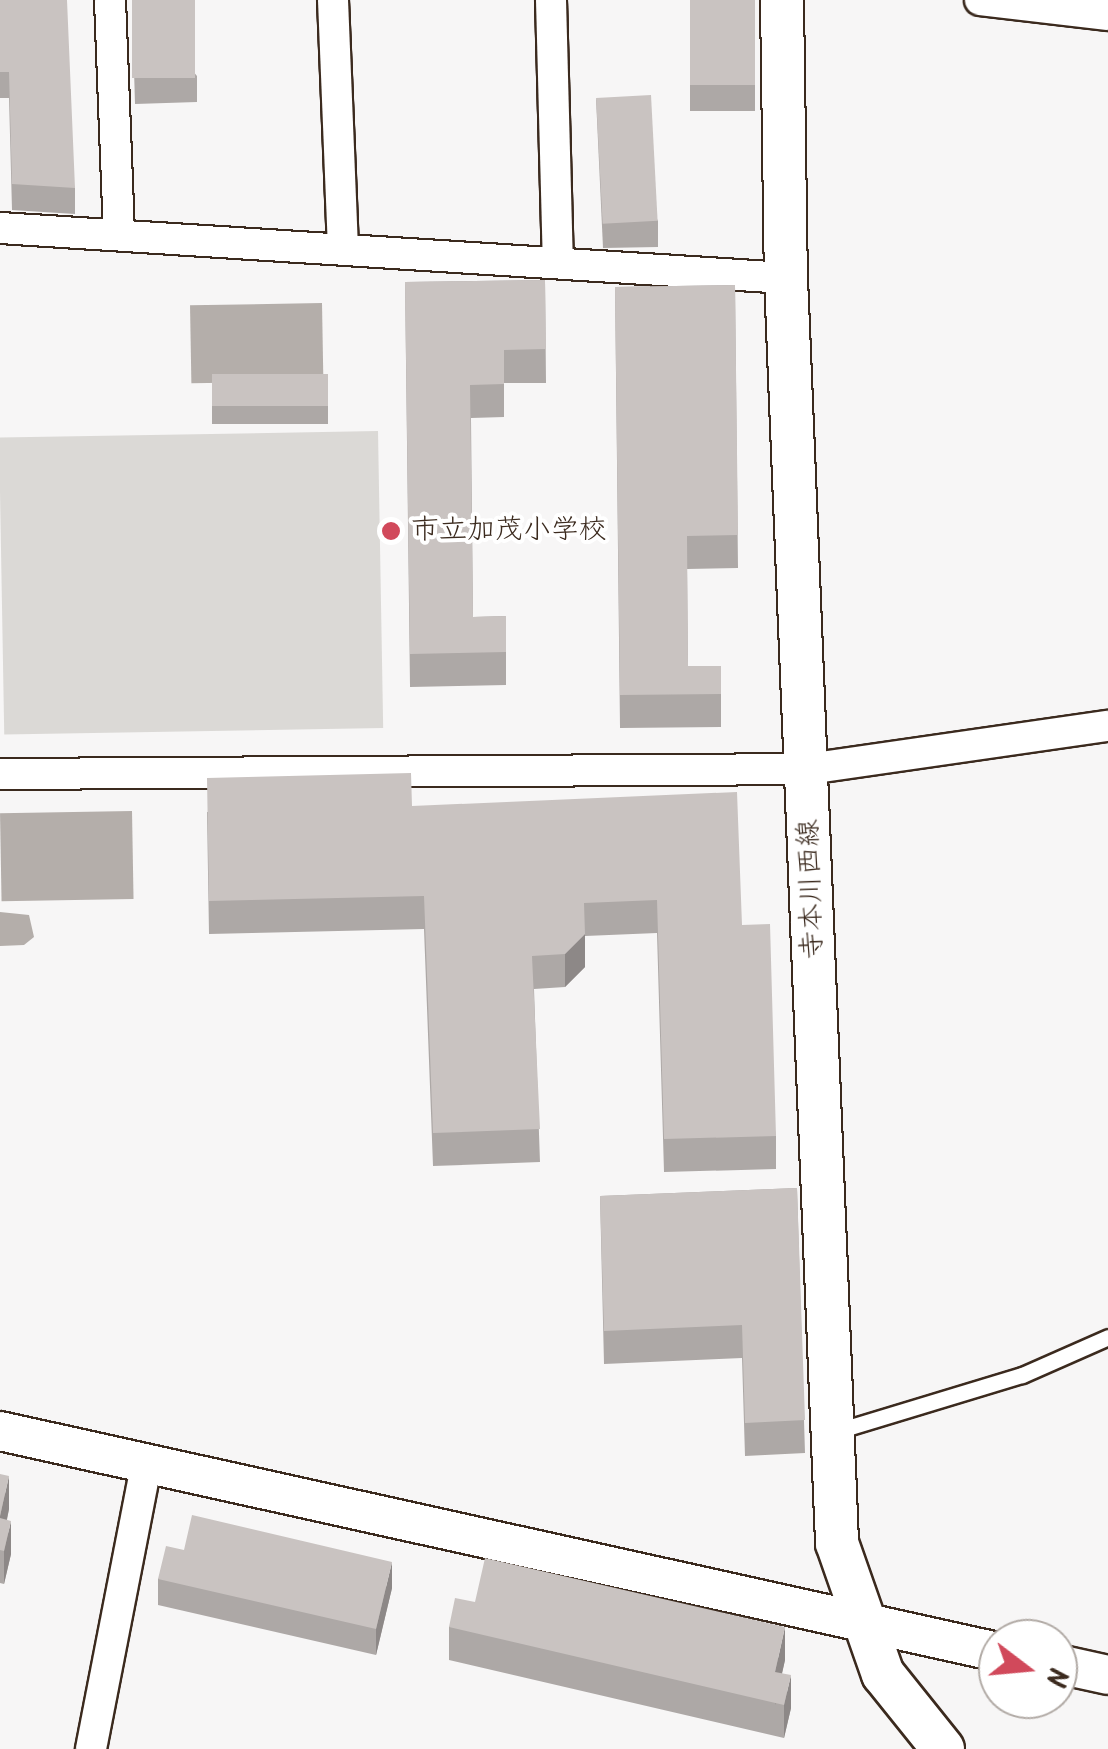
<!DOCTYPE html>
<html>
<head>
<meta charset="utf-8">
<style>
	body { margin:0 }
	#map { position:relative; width:1108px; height:1749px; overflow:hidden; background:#f7f6f6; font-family:Kalam,"Klee One",sans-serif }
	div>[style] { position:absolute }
	.green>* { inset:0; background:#dbd9d6; transform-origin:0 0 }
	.water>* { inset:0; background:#b4aeaa; transform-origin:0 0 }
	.roads { filter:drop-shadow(2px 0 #3b2a1e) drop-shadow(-2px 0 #3b2a1e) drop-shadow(0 2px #3b2a1e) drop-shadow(0 -2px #3b2a1e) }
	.service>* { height:15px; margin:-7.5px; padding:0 7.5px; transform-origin:7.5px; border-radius:7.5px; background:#fff }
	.minor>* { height:30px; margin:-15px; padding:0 15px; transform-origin:15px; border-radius:15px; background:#fff }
	.tertiary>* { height:38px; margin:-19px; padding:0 19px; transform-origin:19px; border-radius:19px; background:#fff }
	.secondary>* { height:42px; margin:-21px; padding:0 21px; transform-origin:21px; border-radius:21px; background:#fff }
	.wall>* { inset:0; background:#ada8a6; transform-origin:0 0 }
	.shaded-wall>* { inset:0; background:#8d8887 }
	.building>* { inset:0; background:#c9c3c1; transform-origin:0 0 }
	.dots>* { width:28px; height:28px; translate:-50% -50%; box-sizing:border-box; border:5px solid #fff; border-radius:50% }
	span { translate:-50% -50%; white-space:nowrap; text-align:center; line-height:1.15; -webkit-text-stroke:8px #fff; paint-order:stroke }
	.poi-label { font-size:28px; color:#3b2a1e }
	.left { translate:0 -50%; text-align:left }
	.street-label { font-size:28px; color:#3b2a1e }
	.north { position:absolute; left:978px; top:1619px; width:100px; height:100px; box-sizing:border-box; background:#fff; border:2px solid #b1aaa5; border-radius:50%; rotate:106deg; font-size:28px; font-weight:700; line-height:40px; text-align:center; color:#3b2a1e }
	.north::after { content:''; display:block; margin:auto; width:35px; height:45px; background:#d1495b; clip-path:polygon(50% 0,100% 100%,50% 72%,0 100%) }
</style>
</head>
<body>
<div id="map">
	<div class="green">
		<i style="left:378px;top:431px;width:297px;height:379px;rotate:89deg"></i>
	</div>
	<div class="water">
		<i style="left:322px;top:303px;width:78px;height:132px;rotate:89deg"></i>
		<i style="left:132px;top:811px;width:88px;height:132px;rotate:89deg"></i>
		<i style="clip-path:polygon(0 912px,29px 915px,34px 937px,24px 945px,0 946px)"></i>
	</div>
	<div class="roads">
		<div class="service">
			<i style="left:834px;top:1432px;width:196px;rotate:-16.9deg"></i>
			<i style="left:1022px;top:1375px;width:94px;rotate:-23.8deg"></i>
		</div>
		<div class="minor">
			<i style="left:110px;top:0;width:235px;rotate:87.8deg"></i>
			<i style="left:333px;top:0;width:248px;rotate:87.7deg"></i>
			<i style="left:551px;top:0;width:263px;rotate:88.5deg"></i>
			<i style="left:980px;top:0;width:129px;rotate:6.7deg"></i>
			<i style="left:0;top:228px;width:788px;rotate:3.64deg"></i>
			<i style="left:0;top:774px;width:808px;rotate:-0.35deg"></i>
			<i style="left:808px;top:769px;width:303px;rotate:-8.2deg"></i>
			<i style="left:91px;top:1749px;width:292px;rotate:-79deg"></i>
		</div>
		<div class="tertiary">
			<i style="left:0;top:1431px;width:1022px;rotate:12.49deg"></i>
			<i style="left:1058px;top:1664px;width:51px;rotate:12.4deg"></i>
		</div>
		<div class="secondary">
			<i style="left:782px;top:0;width:278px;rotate:89.2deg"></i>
			<i style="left:786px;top:278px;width:1266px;rotate:87.69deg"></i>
			<i style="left:837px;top:1543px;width:139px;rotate:70.7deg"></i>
			<i style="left:883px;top:1674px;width:96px;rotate:51.3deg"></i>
		</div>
	</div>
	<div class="wall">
		<i style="clip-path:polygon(0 0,75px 188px,75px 214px,12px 210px,9px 98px,0 98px)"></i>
		<i style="clip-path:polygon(132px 0,197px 76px,197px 102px,135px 104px)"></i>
		<i style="left:690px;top:0;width:65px;height:111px"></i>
		<i style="clip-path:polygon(596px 98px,658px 221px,658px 247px,603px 248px)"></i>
		<i style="clip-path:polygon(545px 280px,546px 383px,504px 383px,504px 417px,471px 418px,473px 617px,506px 616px,506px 685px,410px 687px,405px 282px)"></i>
		<i style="clip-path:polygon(735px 285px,738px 568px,687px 569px,688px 666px,721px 666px,721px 727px,620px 728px,615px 287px)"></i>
		<i style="left:328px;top:374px;width:50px;height:116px;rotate:90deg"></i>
		<i style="clip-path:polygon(412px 806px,742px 925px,776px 1136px,776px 1169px,664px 1172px,657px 933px,585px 936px,585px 967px,565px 987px,534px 989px,540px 1162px,433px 1166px,424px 929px,209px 934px,207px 812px)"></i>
		<i style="clip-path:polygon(797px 1188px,805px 1453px,745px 1456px,742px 1358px,604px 1364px,600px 1196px)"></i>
		<i style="clip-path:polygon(0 1474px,9px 1509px,7px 1520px,11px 1554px,4px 1584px,0 1583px)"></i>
		<i style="clip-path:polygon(184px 1550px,392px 1588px,376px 1655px,158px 1605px,158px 1579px)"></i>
		<i style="clip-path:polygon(475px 1602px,785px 1660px,782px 1673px,791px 1708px,784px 1738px,449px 1660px,449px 1627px)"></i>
	</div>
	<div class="shaded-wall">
		<i style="clip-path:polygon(585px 934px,585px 967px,565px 987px,565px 954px)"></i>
		<i style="clip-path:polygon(9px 1476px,9px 1509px,0 1550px,0 1516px)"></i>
		<i style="clip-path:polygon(11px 1521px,11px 1554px,4px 1584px,4px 1551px)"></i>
		<i style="clip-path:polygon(392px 1562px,392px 1588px,376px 1655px,376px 1629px)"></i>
		<i style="clip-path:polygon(785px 1627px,785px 1660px,775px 1705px,775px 1672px)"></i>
		<i style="clip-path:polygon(791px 1675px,791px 1708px,784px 1738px,784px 1705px)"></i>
	</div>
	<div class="building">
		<i style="clip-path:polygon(0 0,67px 0,75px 188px,12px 184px,9px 72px,0 72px)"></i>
		<i style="left:132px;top:0;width:63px;height:78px"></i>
		<i style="left:690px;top:0;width:65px;height:85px"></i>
		<i style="left:651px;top:95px;width:126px;height:55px;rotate:87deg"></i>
		<i style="clip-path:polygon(545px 280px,546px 349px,504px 350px,504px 384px,470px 385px,473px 617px,506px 616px,506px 652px,410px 654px,405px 282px)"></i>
		<i style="clip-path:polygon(735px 285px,738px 535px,687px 536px,688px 666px,721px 666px,721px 694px,620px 695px,615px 287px)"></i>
		<i style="left:328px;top:374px;width:32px;height:116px;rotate:90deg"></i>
		<i style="clip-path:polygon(411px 773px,412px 806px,737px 792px,742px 925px,770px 924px,776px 1136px,664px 1139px,657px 900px,584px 903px,585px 934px,565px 954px,532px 956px,540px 1129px,433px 1133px,424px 896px,209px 901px,207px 778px)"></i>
		<i style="clip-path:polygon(797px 1188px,805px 1420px,745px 1423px,742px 1325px,604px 1331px,600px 1196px)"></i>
		<i style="clip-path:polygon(0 1474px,9px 1476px,0 1516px)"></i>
		<i style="clip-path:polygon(192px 1515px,392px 1562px,376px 1629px,158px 1579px,166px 1546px,184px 1550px)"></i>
		<i style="clip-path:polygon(0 1518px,11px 1521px,4px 1551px,0 1550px)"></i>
		<i style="clip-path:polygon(485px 1558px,785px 1627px,775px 1672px,791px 1675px,784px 1705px,449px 1627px,455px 1598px,475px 1602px)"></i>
	</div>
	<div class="dots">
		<i style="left:391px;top:531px;background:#d1495b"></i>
	</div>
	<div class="poi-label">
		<span class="left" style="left:411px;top:531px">市立加茂小学校</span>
	</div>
	<div class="street-label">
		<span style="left:812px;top:889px;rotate:-92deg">寺本川西線</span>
	</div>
	<div class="north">N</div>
</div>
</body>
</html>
